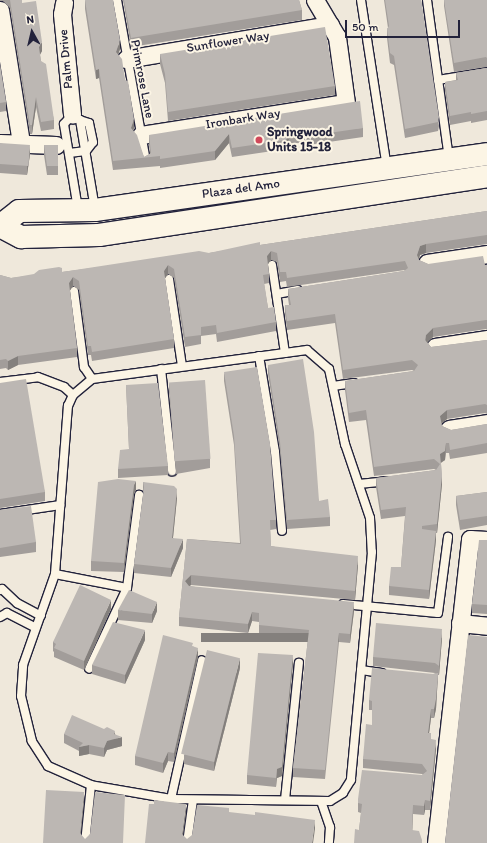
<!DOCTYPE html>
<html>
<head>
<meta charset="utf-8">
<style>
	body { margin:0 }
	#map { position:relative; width:487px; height:843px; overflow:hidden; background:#efe8db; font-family:Itim,sans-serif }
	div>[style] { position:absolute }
	.roads { filter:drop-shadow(1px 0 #22223b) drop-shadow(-1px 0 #22223b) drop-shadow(0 1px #22223b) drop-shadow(0 -1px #22223b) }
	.lane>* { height:8px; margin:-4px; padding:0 4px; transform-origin:4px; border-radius:4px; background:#fcf5e5 }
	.street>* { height:17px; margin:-8.5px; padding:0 8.5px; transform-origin:8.5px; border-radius:8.5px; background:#fcf5e5 }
	.secondary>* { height:22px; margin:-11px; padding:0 11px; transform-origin:11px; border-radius:11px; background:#fcf5e5 }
	.wall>* { inset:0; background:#a29d9a }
	.shaded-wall>* { inset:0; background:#84807d; transform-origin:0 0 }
	.building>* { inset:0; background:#bcb7b3; transform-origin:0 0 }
	.dots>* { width:11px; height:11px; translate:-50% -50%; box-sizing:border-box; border:2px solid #fcf5e5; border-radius:50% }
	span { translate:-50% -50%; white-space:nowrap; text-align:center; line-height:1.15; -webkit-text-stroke:4px #fcf5e5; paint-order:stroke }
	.street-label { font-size:13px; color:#22223b }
	.poi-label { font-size:13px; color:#22223b; font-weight:700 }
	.left { translate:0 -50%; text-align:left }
	.north { position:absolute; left:12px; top:12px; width:40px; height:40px; -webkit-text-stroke:3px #fcf5e5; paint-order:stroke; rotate:352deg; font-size:11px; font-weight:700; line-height:16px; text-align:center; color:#22223b }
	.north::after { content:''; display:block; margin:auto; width:14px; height:18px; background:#22223b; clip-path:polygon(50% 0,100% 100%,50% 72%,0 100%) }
	.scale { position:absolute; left:345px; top:20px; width:115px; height:18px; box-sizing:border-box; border:2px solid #22223b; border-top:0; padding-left:5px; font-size:12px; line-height:14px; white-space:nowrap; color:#22223b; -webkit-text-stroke:3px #fcf5e5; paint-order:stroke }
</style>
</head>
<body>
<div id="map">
	<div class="roads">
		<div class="lane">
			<i style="left:117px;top:0;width:164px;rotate:79.8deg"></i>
			<i style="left:361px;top:0;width:170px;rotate:81.2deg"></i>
			<i style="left:427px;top:0;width:161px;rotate:82.1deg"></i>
			<i style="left:438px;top:80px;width:50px;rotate:-9.3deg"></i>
			<i style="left:69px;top:153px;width:17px;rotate:-7deg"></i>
			<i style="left:86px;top:151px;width:11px;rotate:-52deg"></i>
			<i style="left:93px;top:142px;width:19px;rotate:-102deg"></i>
			<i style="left:89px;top:123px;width:9px;rotate:-162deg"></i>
			<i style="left:78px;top:209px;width:86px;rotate:-99.4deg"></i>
			<i style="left:64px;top:124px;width:12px;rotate:-48deg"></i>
			<i style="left:72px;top:115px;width:9px;rotate:32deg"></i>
			<i style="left:80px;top:120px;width:90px;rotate:80.4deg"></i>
			<i style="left:272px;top:265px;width:89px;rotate:81.6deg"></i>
			<i style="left:169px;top:279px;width:88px;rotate:81.5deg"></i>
			<i style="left:74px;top:291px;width:77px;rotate:82.5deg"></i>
			<i style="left:84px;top:367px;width:14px;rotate:56deg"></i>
			<i style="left:277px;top:294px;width:21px;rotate:-11deg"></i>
			<i style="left:307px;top:350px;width:29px;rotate:41deg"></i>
			<i style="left:329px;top:369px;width:77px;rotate:78deg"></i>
			<i style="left:345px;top:444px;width:78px;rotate:71.3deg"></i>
			<i style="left:370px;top:518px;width:34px;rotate:87deg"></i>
			<i style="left:372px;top:552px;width:229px;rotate:95.3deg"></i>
			<i style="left:351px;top:780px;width:15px;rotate:122deg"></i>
			<i style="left:343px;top:793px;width:15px;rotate:148deg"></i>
			<i style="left:330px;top:801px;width:159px;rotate:-179.3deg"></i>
			<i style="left:171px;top:799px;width:81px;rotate:-170.1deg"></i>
			<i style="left:91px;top:785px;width:47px;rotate:-156.2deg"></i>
			<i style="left:48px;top:766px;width:30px;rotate:-123deg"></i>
			<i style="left:32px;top:741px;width:46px;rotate:-103.7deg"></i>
			<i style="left:21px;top:696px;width:31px;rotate:-86deg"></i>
			<i style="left:23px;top:665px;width:96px;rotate:-70.6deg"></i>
			<i style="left:55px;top:574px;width:169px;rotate:-85.6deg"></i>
			<i style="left:68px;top:406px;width:12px;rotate:-66deg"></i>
			<i style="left:73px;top:395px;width:25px;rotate:-40deg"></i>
			<i style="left:92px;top:379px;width:217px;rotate:-7.7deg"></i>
			<i style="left:259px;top:356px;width:97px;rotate:80.5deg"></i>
			<i style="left:275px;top:452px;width:79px;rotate:84.9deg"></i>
			<i style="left:161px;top:369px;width:103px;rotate:83.8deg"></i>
			<i style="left:0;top:382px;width:38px;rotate:-7deg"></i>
			<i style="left:38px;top:377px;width:28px;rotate:21deg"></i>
			<i style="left:64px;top:387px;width:12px;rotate:42deg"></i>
			<i style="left:333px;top:386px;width:21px;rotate:-8deg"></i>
			<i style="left:359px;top:484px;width:27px;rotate:-6deg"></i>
			<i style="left:0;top:514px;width:61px;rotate:-8.5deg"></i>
			<i style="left:55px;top:574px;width:73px;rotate:11deg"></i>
			<i style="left:127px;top:588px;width:89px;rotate:115.1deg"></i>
			<i style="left:127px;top:588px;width:94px;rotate:-82.6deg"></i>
			<i style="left:0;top:590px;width:2px;rotate:-27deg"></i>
			<i style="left:2px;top:589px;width:21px;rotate:43deg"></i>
			<i style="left:17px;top:603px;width:27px;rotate:28deg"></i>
			<i style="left:343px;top:604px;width:95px;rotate:5.4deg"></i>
			<i style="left:438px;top:613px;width:77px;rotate:-82.5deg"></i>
			<i style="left:0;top:617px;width:8px;rotate:-30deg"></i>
			<i style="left:7px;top:613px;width:31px;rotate:27deg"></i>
			<i style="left:361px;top:670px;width:21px;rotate:8deg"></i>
			<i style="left:171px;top:799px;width:142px;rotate:-77.4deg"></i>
			<i style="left:285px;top:800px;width:138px;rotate:-84.2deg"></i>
			<i style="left:321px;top:801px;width:28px;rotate:71deg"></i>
			<i style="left:330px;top:827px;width:16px;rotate:94deg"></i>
			<i style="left:85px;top:843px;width:58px;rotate:-84.1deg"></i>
			<i style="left:187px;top:843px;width:43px;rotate:-82.1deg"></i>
		</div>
		<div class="street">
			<i style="left:64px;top:3px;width:11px;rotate:100deg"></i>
			<i style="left:62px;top:14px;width:101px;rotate:84.3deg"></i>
			<i style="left:0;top:10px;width:135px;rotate:81deg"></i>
			<i style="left:126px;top:59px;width:207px;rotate:-9.5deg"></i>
			<i style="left:141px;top:135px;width:207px;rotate:-8.9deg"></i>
			<i style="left:346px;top:103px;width:67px;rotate:-97.8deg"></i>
			<i style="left:337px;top:37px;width:43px;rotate:-120.7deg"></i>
			<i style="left:0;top:143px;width:56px;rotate:2deg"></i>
			<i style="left:427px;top:263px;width:61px;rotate:-8.5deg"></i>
			<i style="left:435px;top:347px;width:53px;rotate:-8.7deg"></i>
			<i style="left:449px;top:429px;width:38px;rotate:-9deg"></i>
			<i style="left:460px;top:623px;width:27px;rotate:6deg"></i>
			<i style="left:436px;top:843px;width:306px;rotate:-83.6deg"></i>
			<i style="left:470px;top:539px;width:17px;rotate:3deg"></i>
		</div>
		<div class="secondary">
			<i style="left:0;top:226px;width:24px;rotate:-38deg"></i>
			<i style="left:19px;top:211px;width:76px;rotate:-0.8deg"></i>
			<i style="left:95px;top:210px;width:396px;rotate:-8.1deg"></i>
			<i style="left:0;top:226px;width:24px;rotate:28deg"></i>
			<i style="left:21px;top:237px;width:78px;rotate:-1.5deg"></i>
			<i style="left:99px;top:235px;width:392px;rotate:-8.6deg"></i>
		</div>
	</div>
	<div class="wall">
		<i style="clip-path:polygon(0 0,22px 0,22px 3px,42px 51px,40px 55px,41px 61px,54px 120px,54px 129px,41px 131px,36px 107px,32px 134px,30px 134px,10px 8px,3px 1px,0 1px)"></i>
		<i style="clip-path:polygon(85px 0,120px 49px,118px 55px,125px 80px,134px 128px,133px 130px,144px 157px,150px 154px,149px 144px,149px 135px,363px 128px,363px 137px,308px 145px,307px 142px,289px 144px,286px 149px,232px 157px,229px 143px,215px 160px,160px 168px,160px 166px,113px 170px,99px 78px,96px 79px,85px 9px)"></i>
		<i style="clip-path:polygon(123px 0,299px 0,302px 10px,302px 20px,131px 47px)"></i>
		<i style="clip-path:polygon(384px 0,421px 0,439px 126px,438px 131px,405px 138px,394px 65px,390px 63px,387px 38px,387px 29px,388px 28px)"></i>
		<i style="clip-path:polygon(444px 0,487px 0,487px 67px,486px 67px,454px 72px,444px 6px)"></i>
		<i style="clip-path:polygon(160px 54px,335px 86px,335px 95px,168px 121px,165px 83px,160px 64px)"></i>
		<i style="clip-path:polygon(0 65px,6px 102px,6px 111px,0 112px)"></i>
		<i style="clip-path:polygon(487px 68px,487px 120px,471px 123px,471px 121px,450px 125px,445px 91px,445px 82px,456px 80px,456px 73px)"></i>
		<i style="clip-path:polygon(0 143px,30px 154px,27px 175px,0 173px)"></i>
		<i style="clip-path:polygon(44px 145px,58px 145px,58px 175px,47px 175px,44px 155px)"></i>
		<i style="clip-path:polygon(487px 211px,487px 244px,426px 253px,420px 255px,419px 259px,419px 260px,428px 264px,487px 265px,487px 330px,486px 329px,433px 337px,427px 342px,431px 347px,487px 340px,487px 414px,485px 413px,447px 419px,441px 424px,442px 426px,451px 430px,487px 424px,487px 453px,450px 459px,449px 453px,446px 453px,445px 460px,441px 463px,442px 484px,437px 533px,436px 533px,436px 540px,429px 599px,389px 595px,389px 586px,401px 567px,405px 516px,381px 519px,376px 487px,376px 478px,436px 470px,434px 469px,374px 476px,366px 420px,349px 422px,345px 390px,345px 381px,414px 371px,412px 370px,343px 379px,335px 323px,287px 330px,285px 314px,285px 305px,289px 305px,288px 298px,288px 289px,404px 271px,405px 270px,287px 287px,286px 281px,280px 282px,277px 262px,271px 260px,268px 264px,269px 274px,269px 283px,264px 284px,268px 308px,276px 322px,276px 331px,217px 342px,216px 334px,201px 336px,201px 344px,185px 347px,174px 278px,168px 274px,165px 278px,174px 339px,174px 348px,92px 361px,91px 355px,88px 355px,79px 290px,73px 286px,70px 290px,77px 348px,77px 357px,18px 365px,8px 370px,6px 368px,0 369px,0 275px,11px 278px,62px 272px,209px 253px,260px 245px)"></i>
		<i style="clip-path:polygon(268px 365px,319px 501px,330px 517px,330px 526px,287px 529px,280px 451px,268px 374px)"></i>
		<i style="clip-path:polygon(224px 372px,276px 520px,276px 529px,270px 530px,271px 546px,358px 565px,355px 600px,191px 585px,189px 586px,354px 611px,350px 643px,339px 642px,325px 779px,293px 777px,293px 768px,308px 639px,259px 634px,259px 622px,252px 621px,248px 633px,179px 626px,179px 617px,187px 539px,240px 543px,234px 445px,224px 381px)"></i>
		<i style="clip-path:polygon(0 383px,45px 492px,45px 501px,0 508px)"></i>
		<i style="clip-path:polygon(169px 383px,210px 459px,210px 468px,176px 474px,169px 392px)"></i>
		<i style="clip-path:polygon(126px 385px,168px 466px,168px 475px,118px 478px,118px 469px,129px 449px)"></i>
		<i style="clip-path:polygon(136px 481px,136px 490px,134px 494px,124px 572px,91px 571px,91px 561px)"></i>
		<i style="clip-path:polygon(143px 482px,177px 498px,173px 538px,183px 548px,171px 577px,134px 573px,134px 564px,144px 493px,143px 491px)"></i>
		<i style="clip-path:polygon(487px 492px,487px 525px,460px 530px,456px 505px,456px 496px)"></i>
		<i style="clip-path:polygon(0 510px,36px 542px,36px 552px,0 557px)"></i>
		<i style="clip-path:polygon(487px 540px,487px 614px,472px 613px,472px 604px)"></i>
		<i style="clip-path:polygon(111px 609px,84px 670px,54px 657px,54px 652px,53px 651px,53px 642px)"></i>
		<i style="clip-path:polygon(118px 610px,157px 611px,152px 623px,118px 620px)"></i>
		<i style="clip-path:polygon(442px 638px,439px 675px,438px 675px,436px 709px,434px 718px,431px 718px,429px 733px,431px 740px,436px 749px,430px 810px,425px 810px,424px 815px,413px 814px,412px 830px,422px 843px,359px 830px,361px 813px,358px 812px,358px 799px,422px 775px,423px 774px,422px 774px,363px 768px,363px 759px,372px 725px,372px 710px,369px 710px,369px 700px,436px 673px,435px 673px,373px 666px,373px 657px)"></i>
		<i style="clip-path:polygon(145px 640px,125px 684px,92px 674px,92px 665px)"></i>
		<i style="clip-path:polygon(193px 646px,198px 657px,174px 762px,168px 761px,163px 773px,135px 765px,135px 756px)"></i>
		<i style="clip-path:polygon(293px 664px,282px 776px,277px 778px,276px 787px,247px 784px,247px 775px)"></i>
		<i style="clip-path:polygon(240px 668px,214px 771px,184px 764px,184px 755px)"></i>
		<i style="clip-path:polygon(64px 734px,115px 734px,122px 746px,107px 750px,104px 757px,89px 754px,79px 756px,79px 751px,64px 743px)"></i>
	</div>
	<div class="shaded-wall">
		<i style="clip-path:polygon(120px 40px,120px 49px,116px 61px,116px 52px)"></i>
		<i style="clip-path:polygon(42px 42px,42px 51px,39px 56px,39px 47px)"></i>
		<i style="clip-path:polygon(99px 69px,99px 78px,96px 79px,96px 70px)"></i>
		<i style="clip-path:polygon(36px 97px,36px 107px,32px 134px,32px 125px)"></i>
		<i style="clip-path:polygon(134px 119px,134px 128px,131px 137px,131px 128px)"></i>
		<i style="clip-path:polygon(229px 134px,229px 143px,215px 160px,215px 151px)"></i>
		<i style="clip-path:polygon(289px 135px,289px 144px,286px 149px,286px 140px)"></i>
		<i style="clip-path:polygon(30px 145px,30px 154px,27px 175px,27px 166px)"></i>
		<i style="clip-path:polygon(426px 244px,426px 253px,420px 255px,417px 264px,417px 255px,420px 246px)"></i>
		<i style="clip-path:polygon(271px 251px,271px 260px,267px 265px,267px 256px)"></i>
		<i style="clip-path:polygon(168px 265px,168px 274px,164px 280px,164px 271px)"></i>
		<i style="clip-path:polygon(73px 277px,73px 286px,69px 292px,69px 283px)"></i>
		<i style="clip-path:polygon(433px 328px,433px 337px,426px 344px,425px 349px,426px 335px)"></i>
		<i style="clip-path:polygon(18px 356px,18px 365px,8px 370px,8px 361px)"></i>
		<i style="clip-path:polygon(447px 410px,447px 419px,440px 425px,440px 416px)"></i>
		<i style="clip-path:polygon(446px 443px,445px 460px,440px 463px,440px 454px)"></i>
		<i style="clip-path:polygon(442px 475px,442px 484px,437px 533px,437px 524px)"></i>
		<i style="clip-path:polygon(136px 481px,136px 490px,134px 494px,124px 572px,124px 563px,134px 485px)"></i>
		<i style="clip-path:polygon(177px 489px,177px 498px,172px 547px,172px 538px)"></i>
		<i style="clip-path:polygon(436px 531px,436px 540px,429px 599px,429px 590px)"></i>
		<i style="clip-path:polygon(183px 539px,183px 548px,171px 577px,171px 568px)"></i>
		<i style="clip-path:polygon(358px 556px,358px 565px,355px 600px,355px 591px)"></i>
		<i style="clip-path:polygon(191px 575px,191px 585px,185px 590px,185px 581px)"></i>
		<i style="clip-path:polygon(111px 600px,111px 609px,84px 670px,84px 661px)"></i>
		<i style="clip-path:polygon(157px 602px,157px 611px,152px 623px,152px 614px)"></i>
		<i style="clip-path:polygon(354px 602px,354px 611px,350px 643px,350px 634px)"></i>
		<i style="clip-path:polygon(252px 612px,252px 621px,248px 633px,248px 624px)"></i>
		<i style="clip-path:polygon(442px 629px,442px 638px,439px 675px,439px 666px)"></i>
		<i style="clip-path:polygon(145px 630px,145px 640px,125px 684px,125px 675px)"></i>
		<i style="left:339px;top:633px;width:9px;height:138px;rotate:90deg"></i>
		<i style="clip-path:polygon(198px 648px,198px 657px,174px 762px,174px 753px)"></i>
		<i style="clip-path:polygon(293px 655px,293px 664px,282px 776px,277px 778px,276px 787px,277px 769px)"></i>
		<i style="clip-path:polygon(240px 658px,240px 668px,214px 771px,214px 762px)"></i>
		<i style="clip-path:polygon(438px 673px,436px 709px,434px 718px,434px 709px)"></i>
		<i style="clip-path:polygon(431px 709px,431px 718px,428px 742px,428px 733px)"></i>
		<i style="clip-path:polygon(115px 731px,115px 739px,122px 737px,122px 746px,107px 750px,104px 757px,104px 748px,107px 741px,114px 734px)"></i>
		<i style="clip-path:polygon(436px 740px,436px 749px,430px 810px,430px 801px)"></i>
		<i style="clip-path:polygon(89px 745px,89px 754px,79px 756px,79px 747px)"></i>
		<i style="clip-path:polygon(168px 752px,168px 761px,163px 773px,163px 763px)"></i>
		<i style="clip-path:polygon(84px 792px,84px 802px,80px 842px,80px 833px)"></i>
		<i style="clip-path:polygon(425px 800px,425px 810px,424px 815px,424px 806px)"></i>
		<i style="clip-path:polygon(186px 804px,186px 813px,182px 843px,182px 834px)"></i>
		<i style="clip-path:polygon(413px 805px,413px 814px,412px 839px,412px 830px)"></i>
		<i style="clip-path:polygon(315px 820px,315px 829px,313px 843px,312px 843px)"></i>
	</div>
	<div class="building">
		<i style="clip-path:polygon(10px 0,22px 0,22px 3px,36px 1px,42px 42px,39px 47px,41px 61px,46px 64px,54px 120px,41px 122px,36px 97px,32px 125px,30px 125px)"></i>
		<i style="clip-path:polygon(85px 0,113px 0,120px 40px,116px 52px,122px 59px,125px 80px,128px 81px,134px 119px,131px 128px,137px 135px,144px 157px,151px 153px,149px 135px,353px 102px,360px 101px,363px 128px,308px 136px,307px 133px,289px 135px,286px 140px,232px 148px,229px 134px,215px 151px,160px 159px,160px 156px,113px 161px,99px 69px,96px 70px)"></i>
		<i style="clip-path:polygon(124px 0,299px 0,302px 10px,131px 38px)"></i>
		<i style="clip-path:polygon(385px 0,421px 0,439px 117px,438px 122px,405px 129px,394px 56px,390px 53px,387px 29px,389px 26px)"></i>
		<i style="clip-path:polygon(444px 0,487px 0,487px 58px,486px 57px,454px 63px)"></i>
		<i style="clip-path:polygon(325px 27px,335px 86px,168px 112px,165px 74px,160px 54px)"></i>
		<i style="clip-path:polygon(0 65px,6px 102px,0 103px)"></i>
		<i style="clip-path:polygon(487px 68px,487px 111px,471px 114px,471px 112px,450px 116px,445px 82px,458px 80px,456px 73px)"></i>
		<i style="left:0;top:143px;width:30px;height:21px;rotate:4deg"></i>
		<i style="clip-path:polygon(44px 145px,58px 145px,58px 166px,47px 166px)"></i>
		<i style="clip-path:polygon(487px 211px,487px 235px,426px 244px,420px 246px,417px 255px,419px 260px,428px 264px,483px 256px,485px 265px,487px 265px,487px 320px,486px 320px,433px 328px,426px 335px,425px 340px,431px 347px,487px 340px,487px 405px,485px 404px,447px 410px,440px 416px,442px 426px,451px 430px,487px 424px,487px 443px,450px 450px,449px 443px,446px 443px,445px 451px,440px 454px,442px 475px,437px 524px,422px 526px,422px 529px,436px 531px,429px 590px,389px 586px,391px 567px,401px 567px,406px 507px,381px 510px,376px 478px,436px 470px,440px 464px,434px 459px,374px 467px,366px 410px,349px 413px,345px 381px,414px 371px,418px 365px,412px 360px,343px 370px,335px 314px,287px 321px,285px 305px,291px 305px,288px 289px,404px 271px,408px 268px,405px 261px,287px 278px,286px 272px,280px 272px,277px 253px,271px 251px,267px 256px,269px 274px,263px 275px,268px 308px,274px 307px,276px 322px,217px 333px,216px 325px,201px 327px,201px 335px,185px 337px,174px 269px,168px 265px,164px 271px,174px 339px,92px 352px,91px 346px,88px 346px,79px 281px,73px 277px,69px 283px,77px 348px,18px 356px,8px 361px,6px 359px,0 360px,0 275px,11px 278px,34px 274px,39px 270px,59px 267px,62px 268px,62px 272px,199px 251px,209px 253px,260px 242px,260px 245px)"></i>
		<i style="clip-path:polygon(303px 359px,314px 432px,319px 501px,328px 499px,330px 517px,287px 520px,280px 442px,268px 365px)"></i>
		<i style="clip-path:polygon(257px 367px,270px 444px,276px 520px,270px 520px,271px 546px,358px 556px,355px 591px,191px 575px,185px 581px,189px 586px,354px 602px,350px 634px,339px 633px,325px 770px,293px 768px,309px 630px,259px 625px,259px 613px,252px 612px,248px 624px,179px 617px,187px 539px,241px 544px,234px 436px,224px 372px)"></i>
		<i style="clip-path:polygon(26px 379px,45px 492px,0 499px,0 383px)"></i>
		<i style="left:205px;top:380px;width:79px;height:36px;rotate:86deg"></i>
		<i style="clip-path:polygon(158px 383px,168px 466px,118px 469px,120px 450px,129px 449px,126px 385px)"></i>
		<i style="clip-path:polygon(118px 479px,136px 481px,134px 485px,124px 563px,91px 561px,98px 482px)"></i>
		<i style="clip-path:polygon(143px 482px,174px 486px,177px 489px,172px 538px,183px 539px,171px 568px,134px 564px,144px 487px)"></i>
		<i style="clip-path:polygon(487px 492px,487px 516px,460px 520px,456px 496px)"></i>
		<i style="clip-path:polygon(31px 506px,36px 542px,0 548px,0 510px)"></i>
		<i style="clip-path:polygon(479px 540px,487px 540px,487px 605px,472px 604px)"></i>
		<i style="clip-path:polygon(80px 585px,111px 600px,84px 661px,54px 648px,56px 644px,53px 642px)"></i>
		<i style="clip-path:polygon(129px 590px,157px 602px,152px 614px,118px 610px)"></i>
		<i style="clip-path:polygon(113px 622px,145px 630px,125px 675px,92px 665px)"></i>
		<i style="clip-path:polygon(376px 623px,442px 629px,439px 666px,435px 663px,373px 657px)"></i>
		<i style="clip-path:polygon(163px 635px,193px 643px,192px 646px,198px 648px,174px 753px,168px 752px,163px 763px,135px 756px)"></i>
		<i style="clip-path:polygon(468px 635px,487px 637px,487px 843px,445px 843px)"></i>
		<i style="left:207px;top:650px;width:34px;height:107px;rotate:14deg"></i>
		<i style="clip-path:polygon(258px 653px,293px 655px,282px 767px,277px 769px,276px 778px,247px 775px)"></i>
		<i style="clip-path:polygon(372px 668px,433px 674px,438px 673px,436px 699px,434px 709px,431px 709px,428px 733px,431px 733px,431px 739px,436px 740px,430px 801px,425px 800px,424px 806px,413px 805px,412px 830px,419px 831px,422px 840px,422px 843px,354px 843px,355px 829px,359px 830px,362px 804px,358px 803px,358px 799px,362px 770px,422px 775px,427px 771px,422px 764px,363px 759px,366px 724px,372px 725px,372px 701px,369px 700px)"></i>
		<i style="clip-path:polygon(72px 715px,104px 729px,107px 727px,115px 731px,114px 734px,122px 737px,107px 741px,104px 748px,89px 745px,79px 747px,83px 743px,64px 734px)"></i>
		<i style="clip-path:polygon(46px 790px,84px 792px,80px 833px,85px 839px,90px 834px,95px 792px,125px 795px,123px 843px,43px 843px)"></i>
		<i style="clip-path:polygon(154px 800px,186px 804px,182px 834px,187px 839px,192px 835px,197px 805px,229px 808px,229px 812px,255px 815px,255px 812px,315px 820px,312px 843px,145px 843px,149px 804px,154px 804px)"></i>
	</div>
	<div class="dots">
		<i style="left:259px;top:140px;background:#d1495b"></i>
	</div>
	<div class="street-label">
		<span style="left:228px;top:42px;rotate:-9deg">Sunflower Way</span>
		<span style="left:66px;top:59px;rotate:-95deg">Palm Drive</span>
		<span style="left:142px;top:79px;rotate:79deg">Primrose Lane</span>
		<span style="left:243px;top:119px;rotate:-9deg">Ironbark Way</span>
		<span style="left:241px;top:189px;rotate:-8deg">Plaza del Amo</span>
	</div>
	<div class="poi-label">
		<span class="left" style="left:267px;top:140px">Springwood<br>Units 15-18</span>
	</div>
	<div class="north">N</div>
	<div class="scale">50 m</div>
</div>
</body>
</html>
